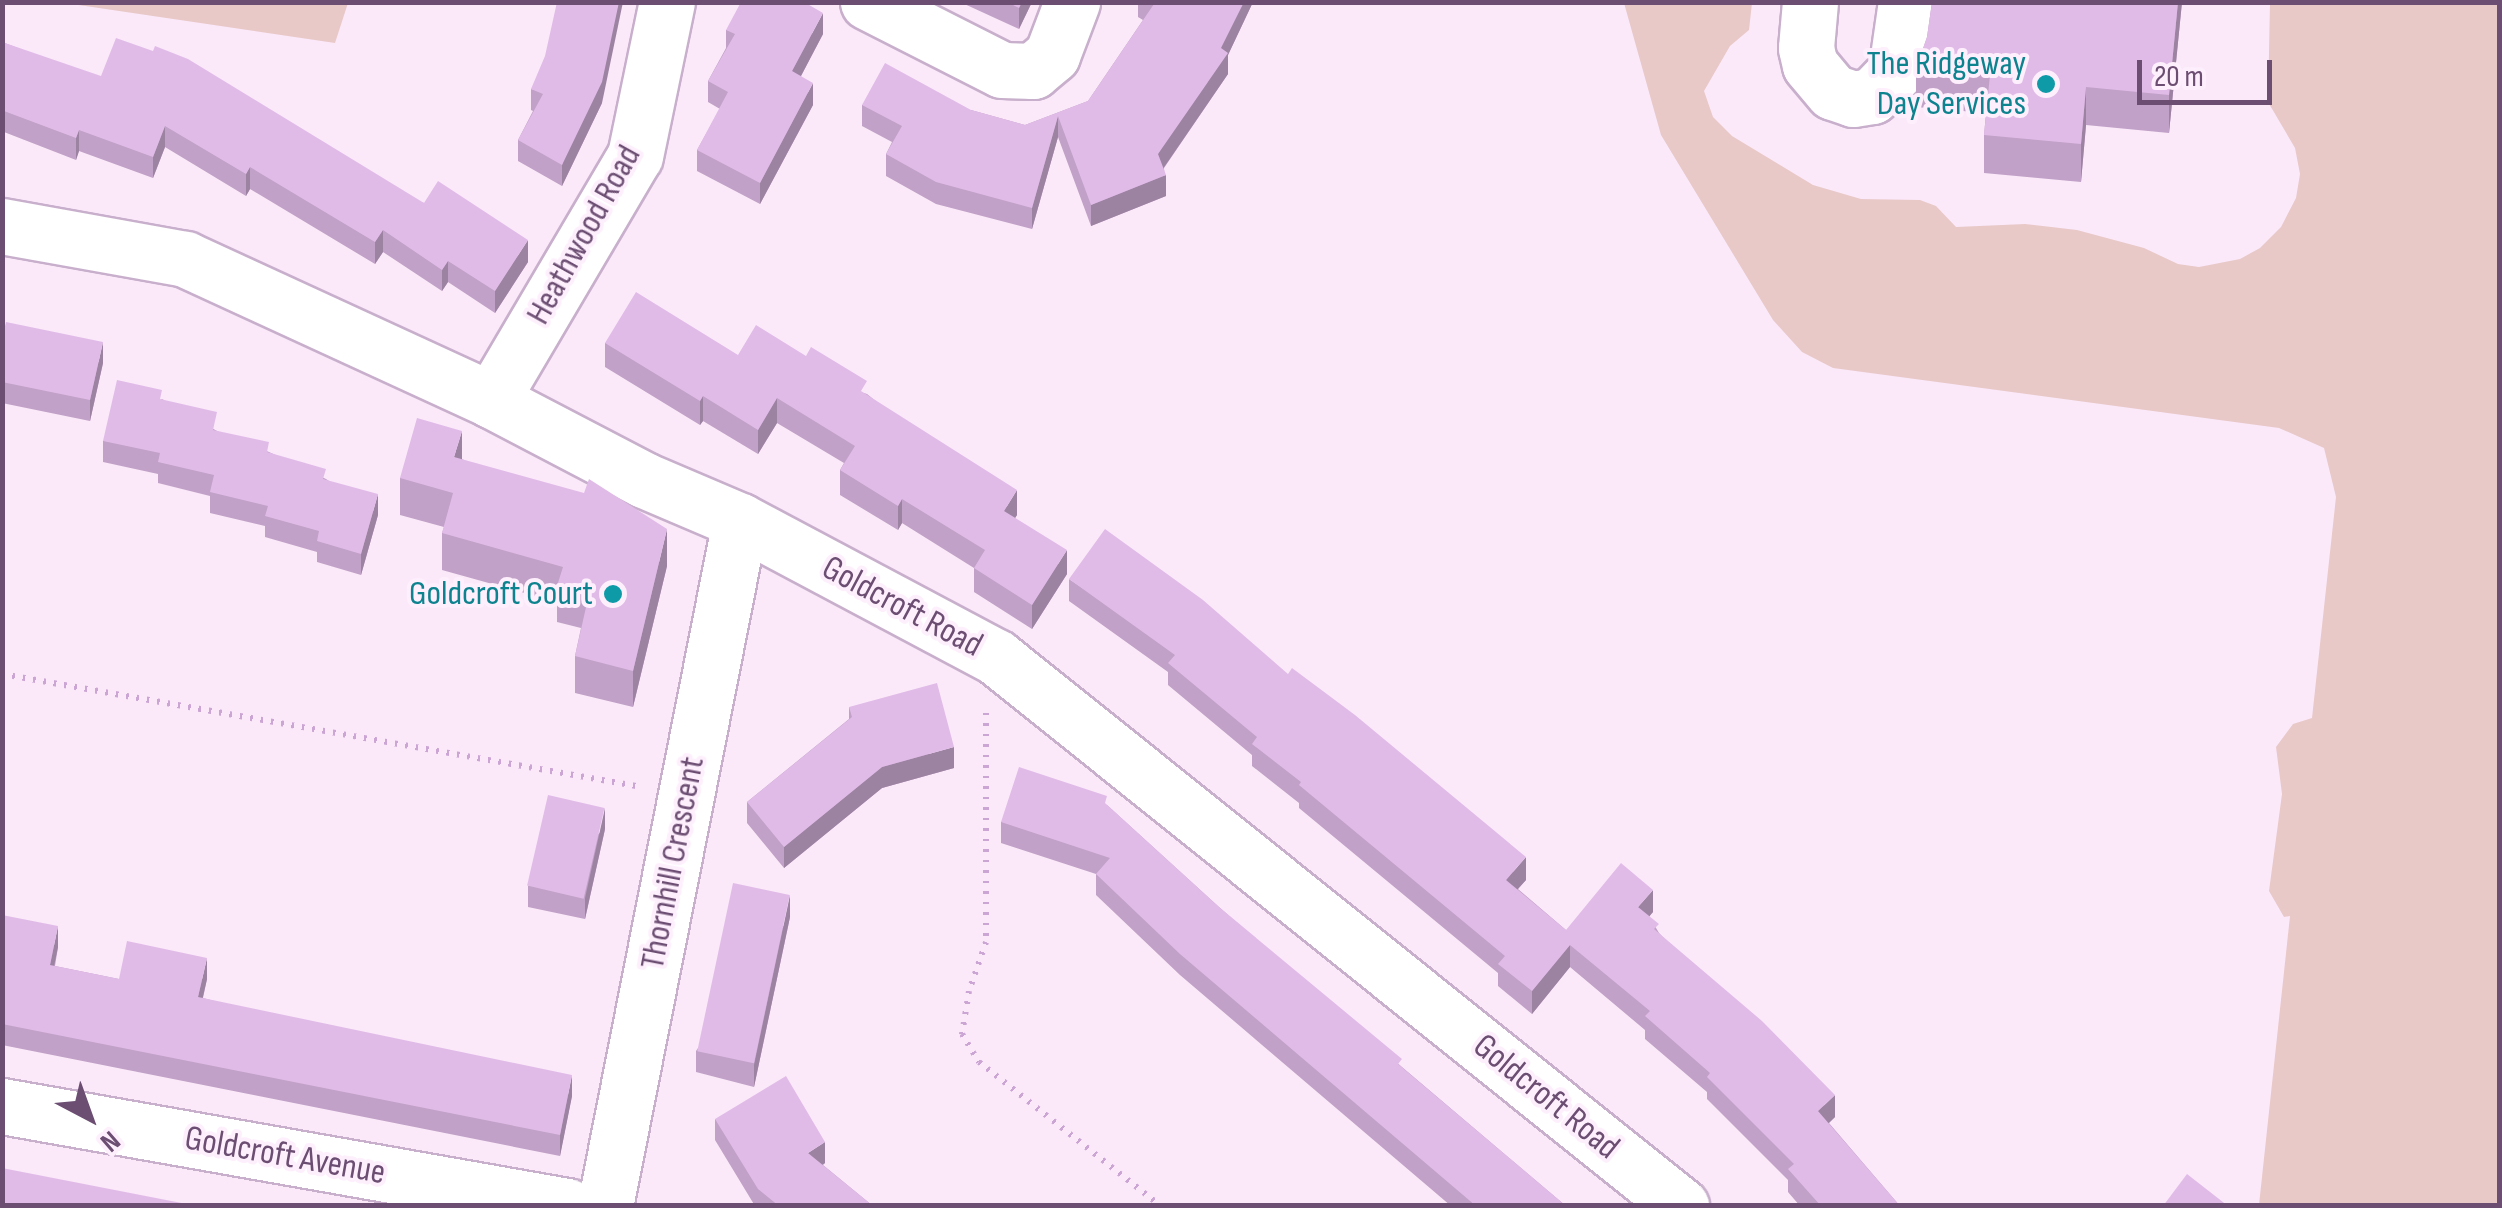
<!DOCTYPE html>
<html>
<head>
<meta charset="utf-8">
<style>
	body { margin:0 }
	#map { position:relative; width:2502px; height:1208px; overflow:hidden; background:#fbe9fa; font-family:"Sofia Sans Condensed",sans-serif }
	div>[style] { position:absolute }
	.green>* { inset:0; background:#e8c9c8 }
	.path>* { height:6px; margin-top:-3px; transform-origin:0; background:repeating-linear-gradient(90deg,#cba5d3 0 2.5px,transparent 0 10.5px) }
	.roads { filter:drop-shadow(2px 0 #c8afcc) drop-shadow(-2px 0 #c8afcc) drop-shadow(0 2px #c8afcc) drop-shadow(0 -2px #c8afcc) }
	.minor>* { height:55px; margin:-27.5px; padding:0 27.5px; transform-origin:27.5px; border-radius:27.5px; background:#fff }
	.wall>* { inset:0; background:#c1a1c7 }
	.shaded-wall>* { inset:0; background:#9d83a2 }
	.building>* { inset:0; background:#e0bbe7; transform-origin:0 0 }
	.dots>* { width:28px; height:28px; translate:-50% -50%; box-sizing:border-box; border:5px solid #feeffd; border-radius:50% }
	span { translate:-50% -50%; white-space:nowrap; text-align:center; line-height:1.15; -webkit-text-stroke:8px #feeffd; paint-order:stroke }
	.culture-label { font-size:35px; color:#0d838f }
	.right { translate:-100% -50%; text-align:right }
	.street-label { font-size:35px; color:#6c4e73 }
	.frame { position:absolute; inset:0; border:5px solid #6c4e73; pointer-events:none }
	.north { position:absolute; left:40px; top:1068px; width:100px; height:100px; -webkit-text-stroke:8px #feeffd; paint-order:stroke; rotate:139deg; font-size:28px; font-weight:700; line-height:40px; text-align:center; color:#6c4e73 }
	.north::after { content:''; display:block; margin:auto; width:35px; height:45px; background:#6c4e73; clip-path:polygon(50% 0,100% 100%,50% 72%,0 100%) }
	.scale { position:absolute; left:2137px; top:60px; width:135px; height:45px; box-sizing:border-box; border:5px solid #6c4e73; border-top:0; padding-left:12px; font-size:30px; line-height:35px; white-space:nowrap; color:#6c4e73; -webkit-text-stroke:8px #feeffd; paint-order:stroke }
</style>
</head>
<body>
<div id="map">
	<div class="green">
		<i style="clip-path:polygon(65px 3px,348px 3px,335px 43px)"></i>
		<i style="clip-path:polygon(1624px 3px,1752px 3px,1749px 30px,1730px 46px,1704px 91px,1713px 117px,1732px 136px,1813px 185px,1861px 199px,1920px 200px,1936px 206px,1956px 227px,2025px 224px,2077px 230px,2144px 248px,2178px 264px,2199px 267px,2240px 259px,2260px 248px,2281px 227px,2296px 198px,2300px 174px,2295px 148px,2268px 102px,2270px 3px,2499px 3px,2499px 1205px,2259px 1205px,2290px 916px,2284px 917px,2269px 891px,2282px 794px,2276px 747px,2293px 724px,2312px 718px,2336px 497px,2324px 448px,2279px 428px,1833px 368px,1802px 352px,1773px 320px,1661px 135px)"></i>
	</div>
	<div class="path">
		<i style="left:2px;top:674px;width:644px;rotate:10.02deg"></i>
		<i style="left:986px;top:713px;width:229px;rotate:90deg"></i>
		<i style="left:986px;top:942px;width:52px;rotate:109.1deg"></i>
		<i style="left:969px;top:991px;width:44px;rotate:99.2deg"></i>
		<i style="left:962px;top:1034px;width:33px;rotate:59deg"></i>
		<i style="left:979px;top:1062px;width:232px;rotate:38.4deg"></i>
	</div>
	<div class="roads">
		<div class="minor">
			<i style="left:868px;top:2px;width:150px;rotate:26.9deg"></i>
			<i style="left:1002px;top:70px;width:31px;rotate:2deg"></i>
			<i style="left:1033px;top:71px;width:25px;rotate:-40deg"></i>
			<i style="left:1052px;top:55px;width:57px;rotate:-69.3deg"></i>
			<i style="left:1810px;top:2px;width:46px;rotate:95deg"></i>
			<i style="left:1806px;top:48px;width:17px;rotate:77deg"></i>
			<i style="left:1810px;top:65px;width:35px;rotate:50deg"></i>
			<i style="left:1833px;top:92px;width:21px;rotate:19deg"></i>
			<i style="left:1853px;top:99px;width:19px;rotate:-9deg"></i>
			<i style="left:1872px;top:96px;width:35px;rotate:-46deg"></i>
			<i style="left:1896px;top:71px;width:70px;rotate:-81.8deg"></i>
			<i style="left:2px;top:226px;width:186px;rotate:10.2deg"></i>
			<i style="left:185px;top:259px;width:337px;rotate:24.7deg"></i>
			<i style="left:491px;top:400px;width:173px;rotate:27.6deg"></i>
			<i style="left:644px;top:480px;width:104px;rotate:23.1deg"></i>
			<i style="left:740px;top:521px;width:290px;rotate:28deg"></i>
			<i style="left:996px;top:657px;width:878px;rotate:38.71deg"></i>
			<i style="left:491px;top:400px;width:283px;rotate:-59.5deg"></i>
			<i style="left:635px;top:156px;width:157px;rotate:-78.3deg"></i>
			<i style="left:2px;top:1106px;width:574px;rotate:10.04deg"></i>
			<i style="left:605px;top:1206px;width:698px;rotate:-78.85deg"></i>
		</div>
	</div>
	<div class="wall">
		<i style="clip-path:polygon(960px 2px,1032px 2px,1019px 29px)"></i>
		<i style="clip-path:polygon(1138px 2px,1253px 2px,1228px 55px,1228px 74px,1164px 168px,1166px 196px,1091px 226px,1058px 137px,1032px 229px,936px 204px,886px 176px,886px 154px,892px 142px,862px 126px,862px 105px,971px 110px,1025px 125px,1088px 101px,1143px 20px,1138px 17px)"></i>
		<i style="clip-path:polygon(1932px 2px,2182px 2px,2169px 133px,2086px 125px,2081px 182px,1984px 173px,1984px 135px,1986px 113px,1916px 107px,1916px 69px,1927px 37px)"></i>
		<i style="clip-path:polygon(726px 30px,823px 34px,801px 76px,813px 105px,760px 204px,697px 171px,697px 150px,720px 109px,708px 102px,708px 81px,726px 48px)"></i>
		<i style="clip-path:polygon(2px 42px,424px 203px,528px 262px,495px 313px,448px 282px,442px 291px,383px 252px,375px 264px,250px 189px,246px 196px,165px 147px,153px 178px,79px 151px,76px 160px,4px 132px,2px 136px)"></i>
		<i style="clip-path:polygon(531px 89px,602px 103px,562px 186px,518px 161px,518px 140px,533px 111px,531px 110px)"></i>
		<i style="clip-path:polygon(2px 338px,103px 363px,90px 421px,2px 403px)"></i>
		<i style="clip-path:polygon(605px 343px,738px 355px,867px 394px,1017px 515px,1015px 518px,1067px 574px,1032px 629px,974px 592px,974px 568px,902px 523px,898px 530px,840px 495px,840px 470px,844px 463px,777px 423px,758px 454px,703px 421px,700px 425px,605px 367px)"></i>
		<i style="clip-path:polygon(162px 399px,217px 431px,269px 452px,326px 479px,378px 515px,361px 575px,317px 562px,317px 552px,265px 537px,265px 526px,210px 513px,210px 496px,158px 483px,158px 474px,103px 462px,103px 441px)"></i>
		<i style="clip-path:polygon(462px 459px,667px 566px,633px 707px,575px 693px,575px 656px,581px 628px,557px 622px,557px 602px,442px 570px,442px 533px,444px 527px,400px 515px,400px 478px)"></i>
		<i style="clip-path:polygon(1069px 579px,1526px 880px,1518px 889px,1566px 930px,1653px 912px,1649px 916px,1659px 933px,1835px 1117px,1829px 1123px,1900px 1206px,1800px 1206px,1788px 1192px,1788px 1180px,1707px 1099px,1707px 1092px,1645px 1039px,1645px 1030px,1570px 967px,1532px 1014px,1498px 986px,1498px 973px,1299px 808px,1299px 803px,1252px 766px,1252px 755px,1168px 685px,1168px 672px,1069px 601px)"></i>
		<i style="clip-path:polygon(849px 707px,954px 768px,882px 788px,784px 868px,747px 823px,747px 802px,849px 719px)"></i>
		<i style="clip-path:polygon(1107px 805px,1219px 907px,1402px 1067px,1566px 1206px,1451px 1206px,1180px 975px,1096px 895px,1096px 874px,1001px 843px,1001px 822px)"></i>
		<i style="clip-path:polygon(605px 829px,585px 919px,528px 907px,528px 886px)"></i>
		<i style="clip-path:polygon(2px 915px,58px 947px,55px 966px,119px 979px,207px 979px,203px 998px,572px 1096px,560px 1156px,2px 1045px)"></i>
		<i style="clip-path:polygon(790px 917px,754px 1087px,696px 1072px,696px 1051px)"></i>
		<i style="clip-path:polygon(715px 1119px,825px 1163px,823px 1165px,873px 1206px,755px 1206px,715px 1140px)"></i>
	</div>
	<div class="shaded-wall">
		<i style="clip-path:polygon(619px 2px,623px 2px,602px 103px,562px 186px,562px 165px)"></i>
		<i style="clip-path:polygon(1022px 2px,1032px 2px,1019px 29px,1019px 8px)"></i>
		<i style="clip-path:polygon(1244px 2px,1253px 2px,1228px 55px,1228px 74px,1158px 176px,1158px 154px)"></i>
		<i style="clip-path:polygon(2178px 2px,2182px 2px,2169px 133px,2169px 95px)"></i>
		<i style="clip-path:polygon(823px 13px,823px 34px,792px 93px,792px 71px)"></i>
		<i style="clip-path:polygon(813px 83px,813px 105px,760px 204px,760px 183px)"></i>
		<i style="clip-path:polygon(2086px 87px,2086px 125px,2081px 182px,2081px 144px)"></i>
		<i style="clip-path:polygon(1058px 116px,1058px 137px,1032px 229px,1032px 208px)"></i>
		<i style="clip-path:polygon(165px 126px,165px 147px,153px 178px,153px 157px)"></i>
		<i style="clip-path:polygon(79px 130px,79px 151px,76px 160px,76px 138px)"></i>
		<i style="clip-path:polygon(250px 167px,250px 189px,246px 196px,246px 174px)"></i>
		<i style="clip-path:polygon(1166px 175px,1166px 196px,1091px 226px,1091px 205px)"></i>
		<i style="clip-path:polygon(383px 230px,383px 252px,375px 264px,375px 242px)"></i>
		<i style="clip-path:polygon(528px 240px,528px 262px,495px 313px,495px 291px)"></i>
		<i style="clip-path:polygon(448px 261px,448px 282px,442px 291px,442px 270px)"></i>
		<i style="clip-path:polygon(103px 342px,103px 363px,90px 421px,90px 400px)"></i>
		<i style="clip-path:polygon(703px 396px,703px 421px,700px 425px,700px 401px)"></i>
		<i style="clip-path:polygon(777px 398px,777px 423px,758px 454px,758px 430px)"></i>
		<i style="clip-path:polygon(462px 431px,462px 467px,454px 457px)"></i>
		<i style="clip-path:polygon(1017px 490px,1017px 515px,1004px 535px,1004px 511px)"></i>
		<i style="clip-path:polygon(378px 494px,378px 515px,361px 575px,361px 554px)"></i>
		<i style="clip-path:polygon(902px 499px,902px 523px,898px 530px,898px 506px)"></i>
		<i style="clip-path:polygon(667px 529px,667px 566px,633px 707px,633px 671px)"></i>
		<i style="clip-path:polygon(1067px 550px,1067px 574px,1032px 629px,1032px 605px)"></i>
		<i style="clip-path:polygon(954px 747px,954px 768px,882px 788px,784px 868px,784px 847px,882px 767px)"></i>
		<i style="clip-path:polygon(605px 808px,605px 829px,585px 919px,585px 898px)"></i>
		<i style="clip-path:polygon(1526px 857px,1526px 880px,1506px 902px,1506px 880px)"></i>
		<i style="clip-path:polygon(1653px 890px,1653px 912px,1638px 930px,1638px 907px)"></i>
		<i style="clip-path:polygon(790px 895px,790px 917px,754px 1087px,754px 1065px)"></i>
		<i style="clip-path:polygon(58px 926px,58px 947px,50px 986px,50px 965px)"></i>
		<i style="clip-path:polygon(1570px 945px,1570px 967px,1532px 1014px,1532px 991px)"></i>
		<i style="clip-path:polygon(207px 958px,207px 979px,198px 1018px,198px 997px)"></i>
		<i style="clip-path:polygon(572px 1075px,572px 1096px,560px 1156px,560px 1135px)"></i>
		<i style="clip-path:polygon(1835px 1095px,1835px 1117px,1818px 1133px,1818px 1111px)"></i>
		<i style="clip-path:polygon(825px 1142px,825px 1163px,808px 1174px,808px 1153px)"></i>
	</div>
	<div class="building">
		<i style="clip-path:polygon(557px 2px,619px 2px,602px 82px,562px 165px,518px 140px,543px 94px,531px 89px,545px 56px)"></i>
		<i style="clip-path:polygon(741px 2px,804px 2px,823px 13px,792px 71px,813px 83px,760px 183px,697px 150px,728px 92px,708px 81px,735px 34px,726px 30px)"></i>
		<i style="clip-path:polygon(1007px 2px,1022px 2px,1019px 8px)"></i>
		<i style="clip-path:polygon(1151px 2px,1244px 2px,1221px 48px,1228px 53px,1158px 154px,1166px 175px,1091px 205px,1058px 116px,1032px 208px,936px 182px,886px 154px,902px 126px,862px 105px,885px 63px,971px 110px,1025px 125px,1088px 101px,1154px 4px)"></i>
		<i style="clip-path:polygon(1932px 2px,2178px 2px,2169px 95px,2086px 87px,2081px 144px,1984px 135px,1990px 75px,1916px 69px,1927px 37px)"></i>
		<i style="clip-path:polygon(116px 38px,153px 51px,155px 46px,188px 59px,424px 203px,438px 181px,528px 240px,495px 291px,448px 261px,442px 270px,383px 230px,375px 242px,250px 167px,246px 174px,165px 126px,153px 157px,79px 130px,76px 138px,4px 111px,2px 115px,2px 42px,101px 76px)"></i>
		<i style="clip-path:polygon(636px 292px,738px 355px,756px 325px,806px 356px,811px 347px,867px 381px,861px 391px,1017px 490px,1004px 511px,1067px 550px,1032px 605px,974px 568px,985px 550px,902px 499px,898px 506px,840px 470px,855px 446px,777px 398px,758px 430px,703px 396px,700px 401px,605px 343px)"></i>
		<i style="clip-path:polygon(6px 322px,103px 342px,90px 400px,2px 382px,2px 338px)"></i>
		<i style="clip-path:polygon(117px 380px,162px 390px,160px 399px,217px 412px,213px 430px,269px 442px,267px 452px,326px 469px,323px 479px,378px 494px,361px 554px,317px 541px,319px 531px,265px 516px,268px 506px,210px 492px,214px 475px,158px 462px,160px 453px,103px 441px)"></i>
		<i style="clip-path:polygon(417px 418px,462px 431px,454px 457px,584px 493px,589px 479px,667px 529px,633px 671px,575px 656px,589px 594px,557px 586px,563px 567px,442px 533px,453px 493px,400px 478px)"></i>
		<i style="clip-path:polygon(1105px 529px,1203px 600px,1288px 674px,1292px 668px,1355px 715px,1526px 857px,1506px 880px,1566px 930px,1621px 863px,1653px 890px,1638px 907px,1659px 924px,1654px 929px,1762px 1021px,1835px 1095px,1818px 1111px,1900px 1206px,1821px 1206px,1788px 1169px,1794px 1164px,1707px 1077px,1710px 1073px,1645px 1016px,1650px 1011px,1570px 945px,1532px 991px,1498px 964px,1505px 956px,1299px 785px,1301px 782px,1252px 744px,1257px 737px,1168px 663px,1175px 655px,1069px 579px)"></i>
		<i style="clip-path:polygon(937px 683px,954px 747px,882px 767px,784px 847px,747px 802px,852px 717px,849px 707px)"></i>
		<i style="clip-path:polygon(1019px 767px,1107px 796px,1105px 803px,1219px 907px,1402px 1059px,1398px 1064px,1566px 1206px,1476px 1206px,1180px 954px,1096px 874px,1110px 858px,1001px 822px)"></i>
		<i style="left:548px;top:795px;width:58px;height:93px;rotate:13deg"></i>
		<i style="left:733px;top:883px;width:58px;height:172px;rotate:12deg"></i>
		<i style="clip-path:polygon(2px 915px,58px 926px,50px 965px,119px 979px,127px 941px,207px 958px,198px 997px,572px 1075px,560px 1135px,2px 1024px)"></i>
		<i style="clip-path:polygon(786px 1076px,825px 1142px,808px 1153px,873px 1206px,779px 1206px,758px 1189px,715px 1119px)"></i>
		<i style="clip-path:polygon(2px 1168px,197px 1206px,2px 1206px)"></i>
		<i style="clip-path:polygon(2187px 1174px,2228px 1206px,2163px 1206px)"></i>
	</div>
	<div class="dots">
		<i style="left:2046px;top:84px;background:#0f9aa8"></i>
		<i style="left:613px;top:594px;background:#0f9aa8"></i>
	</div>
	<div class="culture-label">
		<span class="right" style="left:2026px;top:84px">The Ridgeway<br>Day Services</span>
		<span class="right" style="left:593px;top:594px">Goldcroft Court</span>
	</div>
	<div class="street-label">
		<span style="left:584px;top:235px;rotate:-61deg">Heathwood Road</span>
		<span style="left:902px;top:607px;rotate:28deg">Goldcroft Road</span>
		<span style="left:673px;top:863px;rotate:-79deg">Thornhill Crescent</span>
		<span style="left:1546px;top:1097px;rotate:39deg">Goldcroft Road</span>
		<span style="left:285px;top:1156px;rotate:10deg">Goldcroft Avenue</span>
	</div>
	<div class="frame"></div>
	<div class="north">N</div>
	<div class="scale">20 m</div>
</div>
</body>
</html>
